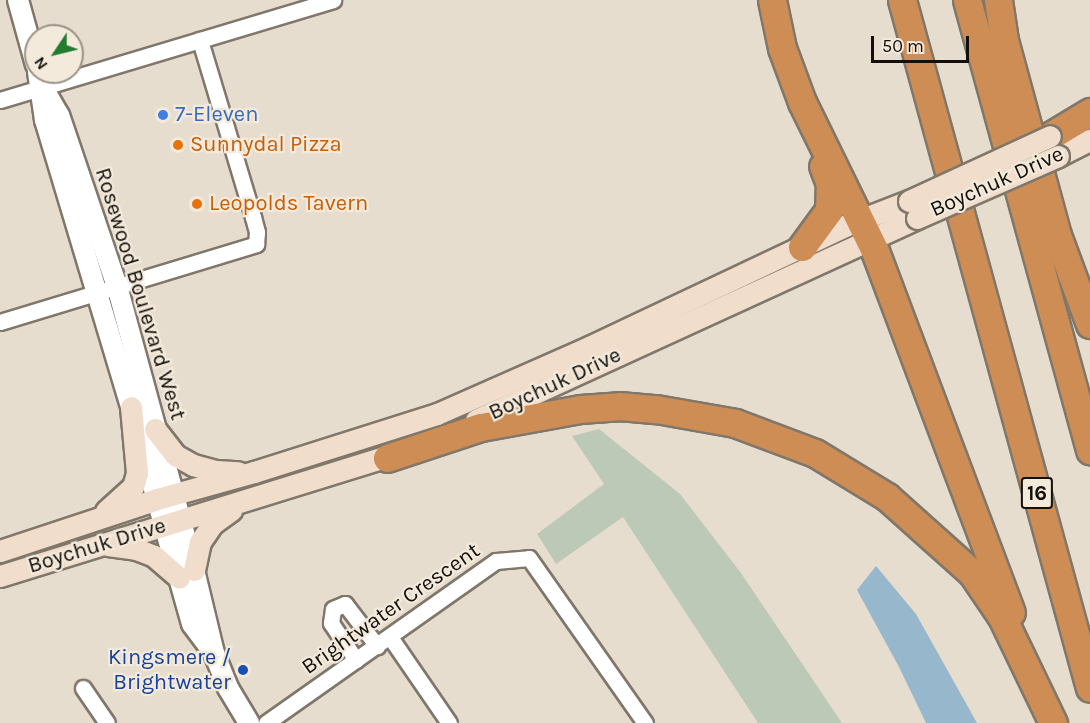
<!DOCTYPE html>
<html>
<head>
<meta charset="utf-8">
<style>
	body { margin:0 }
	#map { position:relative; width:1090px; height:723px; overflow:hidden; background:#e7ddcf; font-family:Karla,sans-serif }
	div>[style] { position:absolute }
	.green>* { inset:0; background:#bdc9b7 }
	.water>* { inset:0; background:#96b7cc }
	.roads { filter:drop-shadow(2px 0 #80776b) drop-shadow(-2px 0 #80776b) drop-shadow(0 2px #80776b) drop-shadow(0 -2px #80776b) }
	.minor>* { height:15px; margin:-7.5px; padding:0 7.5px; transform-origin:7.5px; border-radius:7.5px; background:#fff }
	.tertiary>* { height:20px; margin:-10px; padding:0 10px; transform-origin:10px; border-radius:10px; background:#fff }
	.secondary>* { height:21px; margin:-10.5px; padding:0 10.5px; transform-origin:10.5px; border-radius:10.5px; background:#f0ddcc }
	.motorway>* { height:27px; margin:-13.5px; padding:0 13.5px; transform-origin:13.5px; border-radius:13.5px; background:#cd8d55 }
	.bridges { filter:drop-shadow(2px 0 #80776b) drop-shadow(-2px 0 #80776b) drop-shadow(0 2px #80776b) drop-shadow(0 -2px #80776b) }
	.secondary-bridge>* { height:21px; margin:-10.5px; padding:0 10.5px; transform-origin:10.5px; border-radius:10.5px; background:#f0ddcc }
	.dots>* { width:16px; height:16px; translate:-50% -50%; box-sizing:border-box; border:3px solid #f4eadc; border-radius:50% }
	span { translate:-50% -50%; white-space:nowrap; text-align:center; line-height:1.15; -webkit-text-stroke:4.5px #f4eadc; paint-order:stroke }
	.shield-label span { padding:2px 4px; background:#f4eadc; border:2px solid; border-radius:4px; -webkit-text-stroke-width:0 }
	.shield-label { font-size:21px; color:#13100b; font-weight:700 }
	.shop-label { font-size:22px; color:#366cbe }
	.left { translate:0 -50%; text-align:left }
	.food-label { font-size:22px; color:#c56008 }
	.street-label { font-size:22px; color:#13100b }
	.transit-label { font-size:22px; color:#164399 }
	.right { translate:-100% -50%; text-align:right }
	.north { position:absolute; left:24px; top:24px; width:60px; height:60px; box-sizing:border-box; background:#f4eadc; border:2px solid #9a9388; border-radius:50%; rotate:235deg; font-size:16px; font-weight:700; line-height:24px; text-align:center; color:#13100b }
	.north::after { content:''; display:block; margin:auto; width:21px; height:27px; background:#217d2e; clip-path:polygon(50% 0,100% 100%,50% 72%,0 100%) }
	.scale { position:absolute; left:871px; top:36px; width:98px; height:27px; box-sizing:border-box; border:3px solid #13100b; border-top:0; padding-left:8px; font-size:18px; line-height:21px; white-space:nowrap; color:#13100b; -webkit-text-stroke:4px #f4eadc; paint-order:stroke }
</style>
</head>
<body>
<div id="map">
	<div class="green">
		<i style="clip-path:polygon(599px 429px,680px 494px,741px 573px,842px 723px,758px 723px,623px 517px,556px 564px,537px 534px,604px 484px,572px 436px)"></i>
	</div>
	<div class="water">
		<i style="clip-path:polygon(876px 566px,916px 614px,977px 723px,926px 723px,899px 667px,857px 590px)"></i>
	</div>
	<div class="roads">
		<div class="minor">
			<i style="left:0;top:100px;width:348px;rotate:-16.7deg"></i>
			<i style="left:0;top:322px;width:268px;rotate:-16.9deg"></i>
			<i style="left:256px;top:244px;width:12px;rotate:-85deg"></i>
			<i style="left:257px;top:232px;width:16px;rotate:-105deg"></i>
			<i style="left:253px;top:217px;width:185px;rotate:-106.7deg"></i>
			<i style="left:390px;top:637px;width:104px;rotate:55.5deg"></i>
			<i style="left:356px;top:660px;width:45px;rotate:-124deg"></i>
			<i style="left:331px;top:623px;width:14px;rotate:-82deg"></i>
			<i style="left:333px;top:609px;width:13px;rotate:-23deg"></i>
			<i style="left:345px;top:604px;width:53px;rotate:52.7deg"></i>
			<i style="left:83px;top:688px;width:42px;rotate:55.6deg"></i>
			<i style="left:266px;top:723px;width:281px;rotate:-35.2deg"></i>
			<i style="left:496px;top:561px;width:33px;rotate:-5deg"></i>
			<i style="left:529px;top:558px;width:202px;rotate:54.9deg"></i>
		</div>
		<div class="tertiary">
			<i style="left:18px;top:0;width:67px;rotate:74.5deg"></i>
			<i style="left:38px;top:72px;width:49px;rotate:81.7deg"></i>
			<i style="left:45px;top:120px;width:300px;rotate:73.3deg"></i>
			<i style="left:131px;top:407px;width:225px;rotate:74.3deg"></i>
			<i style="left:192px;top:624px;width:30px;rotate:53deg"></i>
			<i style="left:42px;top:86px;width:34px;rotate:60deg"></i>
			<i style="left:59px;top:115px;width:181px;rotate:71.3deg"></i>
			<i style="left:117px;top:286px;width:294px;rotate:74.8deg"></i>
			<i style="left:194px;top:570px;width:85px;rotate:76.5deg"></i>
			<i style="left:214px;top:653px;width:38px;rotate:68deg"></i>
			<i style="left:228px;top:688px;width:41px;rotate:59deg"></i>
		</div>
		<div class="secondary">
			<i style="left:1058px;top:156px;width:36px;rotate:-27deg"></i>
			<i style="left:476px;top:420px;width:485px;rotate:-24.6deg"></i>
			<i style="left:155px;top:429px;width:33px;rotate:52deg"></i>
			<i style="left:175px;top:455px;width:21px;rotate:29deg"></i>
			<i style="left:193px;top:465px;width:24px;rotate:15deg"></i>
			<i style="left:216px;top:471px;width:22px;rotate:3deg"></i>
			<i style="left:106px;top:511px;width:36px;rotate:-42deg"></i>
			<i style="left:133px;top:487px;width:15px;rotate:-74deg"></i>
			<i style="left:137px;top:473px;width:66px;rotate:-95.2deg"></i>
			<i style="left:108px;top:545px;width:28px;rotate:8deg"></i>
			<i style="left:136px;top:549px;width:19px;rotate:21deg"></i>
			<i style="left:154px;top:556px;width:33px;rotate:41deg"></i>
			<i style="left:0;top:551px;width:165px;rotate:-18.3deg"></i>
			<i style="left:157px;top:499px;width:101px;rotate:-15.6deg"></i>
			<i style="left:254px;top:472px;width:192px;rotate:-17.6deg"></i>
			<i style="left:437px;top:414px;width:166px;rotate:-23.8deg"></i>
			<i style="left:589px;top:347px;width:285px;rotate:-25.3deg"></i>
			<i style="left:847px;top:225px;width:66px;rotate:-21.2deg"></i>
			<i style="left:194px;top:570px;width:29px;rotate:-78deg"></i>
			<i style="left:200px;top:542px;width:22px;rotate:-56deg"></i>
			<i style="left:212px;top:524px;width:24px;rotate:-36deg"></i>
			<i style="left:0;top:576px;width:419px;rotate:-17.2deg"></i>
		</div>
		<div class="motorway">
			<i style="left:772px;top:0;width:49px;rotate:78.2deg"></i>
			<i style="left:782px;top:48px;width:58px;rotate:69.7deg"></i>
			<i style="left:802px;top:102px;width:166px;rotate:63.9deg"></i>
			<i style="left:875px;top:251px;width:386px;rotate:69.4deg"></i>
			<i style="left:902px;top:0;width:713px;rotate:74.72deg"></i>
			<i style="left:967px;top:0;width:467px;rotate:74.7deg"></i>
			<i style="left:998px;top:0;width:40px;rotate:81.5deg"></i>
			<i style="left:1004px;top:40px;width:202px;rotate:74.8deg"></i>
			<i style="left:1057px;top:235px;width:95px;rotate:69.7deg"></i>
			<i style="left:1050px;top:136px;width:47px;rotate:-31deg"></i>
			<i style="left:802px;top:247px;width:46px;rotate:-53.9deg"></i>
			<i style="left:829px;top:210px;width:26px;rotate:-88deg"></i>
			<i style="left:830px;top:184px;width:19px;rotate:-111deg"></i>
			<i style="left:387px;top:458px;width:99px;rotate:-18.3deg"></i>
			<i style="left:481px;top:427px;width:101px;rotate:-10.3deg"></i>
			<i style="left:580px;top:409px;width:39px;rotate:-4deg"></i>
			<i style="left:619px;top:406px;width:37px;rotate:5deg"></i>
			<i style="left:656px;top:409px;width:80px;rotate:10deg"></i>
			<i style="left:735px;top:423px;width:85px;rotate:20.6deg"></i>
			<i style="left:815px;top:453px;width:84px;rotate:31.4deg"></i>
			<i style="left:887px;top:497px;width:114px;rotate:41.8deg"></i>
			<i style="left:972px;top:573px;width:53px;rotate:55.7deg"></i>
			<i style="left:1002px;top:617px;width:118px;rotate:64.3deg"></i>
		</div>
	</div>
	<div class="bridges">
		<div class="secondary-bridge">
			<i style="left:909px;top:201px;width:155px;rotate:-24.7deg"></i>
			<i style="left:917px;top:218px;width:154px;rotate:-23.7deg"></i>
		</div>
	</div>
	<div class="dots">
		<i style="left:163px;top:115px;background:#3f7fe0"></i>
		<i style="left:178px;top:145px;background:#e8710a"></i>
		<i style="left:197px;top:204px;background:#e8710a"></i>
		<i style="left:243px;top:670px;background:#1a4fb4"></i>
	</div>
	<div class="shield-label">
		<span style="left:1037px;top:493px">16</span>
	</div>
	<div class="shop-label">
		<span class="left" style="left:175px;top:115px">7-Eleven</span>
	</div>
	<div class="food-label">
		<span class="left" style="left:190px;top:145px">Sunnydal Pizza</span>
		<span class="left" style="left:209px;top:204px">Leopolds Tavern</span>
	</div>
	<div class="street-label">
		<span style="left:997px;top:182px;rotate:-24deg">Boychuk Drive</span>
		<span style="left:140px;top:294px;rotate:73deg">Rosewood Boulevard West</span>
		<span style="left:555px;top:384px;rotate:-25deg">Boychuk Drive</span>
		<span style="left:97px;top:546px;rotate:-17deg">Boychuk Drive</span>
		<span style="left:391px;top:609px;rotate:-35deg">Brightwater Crescent</span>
	</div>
	<div class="transit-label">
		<span class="right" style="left:231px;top:670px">Kingsmere /<br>Brightwater</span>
	</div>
	<div class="north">N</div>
	<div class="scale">50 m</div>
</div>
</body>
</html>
